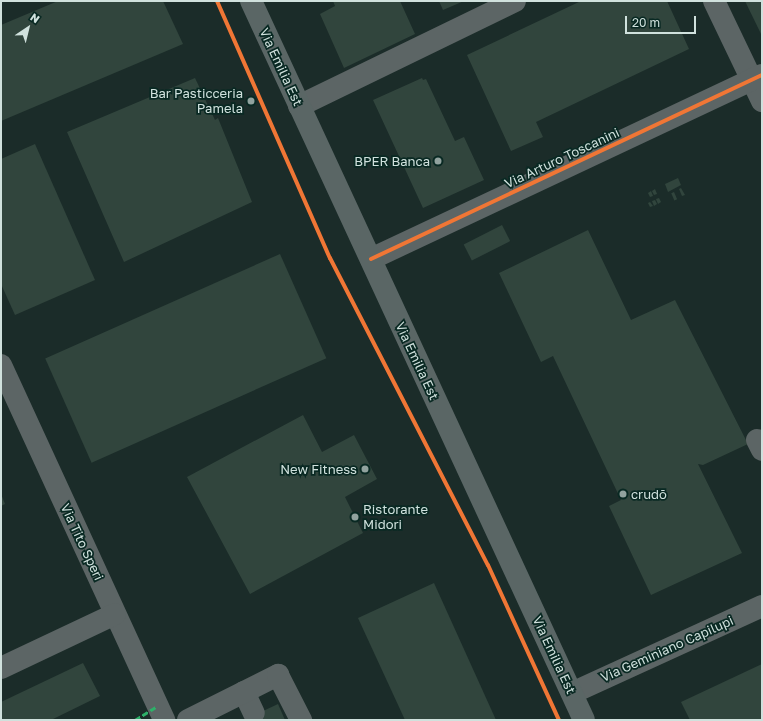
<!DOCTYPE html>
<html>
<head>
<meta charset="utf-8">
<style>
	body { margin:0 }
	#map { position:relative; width:763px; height:721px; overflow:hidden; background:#1b2c29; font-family:"Golos Text",sans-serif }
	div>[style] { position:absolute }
	.building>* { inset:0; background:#31453d; transform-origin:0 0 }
	.minor>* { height:22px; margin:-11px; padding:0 11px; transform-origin:11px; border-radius:11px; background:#5c6565 }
	.major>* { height:22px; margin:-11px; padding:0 11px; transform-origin:11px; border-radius:11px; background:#5a6665 }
	.quiet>* { height:3px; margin-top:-1.5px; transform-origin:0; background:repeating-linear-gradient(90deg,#2db169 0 6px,transparent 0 9px) }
	.cycleway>* { height:4px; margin:-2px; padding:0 2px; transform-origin:2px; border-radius:2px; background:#f07635 }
	.dots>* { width:11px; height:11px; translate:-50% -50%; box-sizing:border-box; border:2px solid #092923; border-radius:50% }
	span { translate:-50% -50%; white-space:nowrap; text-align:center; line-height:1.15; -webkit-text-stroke:3.5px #092923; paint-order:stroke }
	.street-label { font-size:13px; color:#d0e1dd }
	.poi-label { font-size:13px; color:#d0e1dd }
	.right { translate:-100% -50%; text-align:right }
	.left { translate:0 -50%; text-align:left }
	.frame { position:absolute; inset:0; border:2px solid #d0e1dd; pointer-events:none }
	.north { position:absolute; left:8px; top:8px; width:40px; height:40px; -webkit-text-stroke:3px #092923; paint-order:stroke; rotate:35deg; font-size:11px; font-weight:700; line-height:16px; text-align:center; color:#d0e1dd }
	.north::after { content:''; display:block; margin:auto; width:14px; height:18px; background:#d0e1dd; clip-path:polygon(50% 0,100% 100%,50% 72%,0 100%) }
	.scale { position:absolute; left:625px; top:16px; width:71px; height:18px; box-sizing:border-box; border:2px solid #d0e1dd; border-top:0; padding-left:5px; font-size:12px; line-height:14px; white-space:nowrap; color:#d0e1dd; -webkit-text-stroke:3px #092923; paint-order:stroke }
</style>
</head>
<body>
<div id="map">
	<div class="building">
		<i style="clip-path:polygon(58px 1px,163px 1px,183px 44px,1px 121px,1px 25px)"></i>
		<i style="clip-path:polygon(333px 1px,400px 1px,415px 34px,344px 68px,320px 14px,335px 6px)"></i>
		<i style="clip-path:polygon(439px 1px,464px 1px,443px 10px)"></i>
		<i style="clip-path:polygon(581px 1px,667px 1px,689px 49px,536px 122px,543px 137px,511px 151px,467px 55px)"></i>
		<i style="clip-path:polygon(745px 1px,762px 1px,762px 36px)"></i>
		<i style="clip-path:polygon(195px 78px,215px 120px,218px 118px,252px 202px,124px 262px,67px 132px)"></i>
		<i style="clip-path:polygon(422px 78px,423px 80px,426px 79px,455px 141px,464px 137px,484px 180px,423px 208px,373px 100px)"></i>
		<i style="clip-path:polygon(35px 144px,95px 280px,15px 315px,1px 284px,1px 159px)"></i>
		<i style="clip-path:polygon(678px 178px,681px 185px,668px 192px,665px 184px)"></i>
		<i style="clip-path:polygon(681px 188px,685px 195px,682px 196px,679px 189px)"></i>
		<i style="clip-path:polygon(655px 189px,657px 194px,654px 195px,652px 191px)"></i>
		<i style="clip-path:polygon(651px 191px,653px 196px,650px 197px,648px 193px)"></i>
		<i style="left:674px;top:192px;width:8px;height:3px;rotate:67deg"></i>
		<i style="clip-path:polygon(659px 198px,661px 202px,658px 204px,656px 199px)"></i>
		<i style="clip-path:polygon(655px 200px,657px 204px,654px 206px,652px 201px)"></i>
		<i style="clip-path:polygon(650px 202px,653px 206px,650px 207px,648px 203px)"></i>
		<i style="left:502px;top:225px;width:18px;height:43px;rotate:63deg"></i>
		<i style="clip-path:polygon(588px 230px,631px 320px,675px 300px,748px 444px,703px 465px,698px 464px,742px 553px,651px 595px,609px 506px,621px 500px,553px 356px,541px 362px,499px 273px)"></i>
		<i style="left:280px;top:254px;width:114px;height:257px;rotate:66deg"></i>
		<i style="clip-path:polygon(303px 415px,322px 452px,354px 435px,377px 479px,345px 497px,363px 533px,250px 594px,187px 477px)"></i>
		<i style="clip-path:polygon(1px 494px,5px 504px,1px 506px)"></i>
		<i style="clip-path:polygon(434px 583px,496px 720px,405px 720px,358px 618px)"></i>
		<i style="clip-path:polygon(83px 663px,100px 696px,51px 720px,1px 720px,1px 702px)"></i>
		<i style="clip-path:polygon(762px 664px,762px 720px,690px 720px,681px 702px)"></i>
		<i style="clip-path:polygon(278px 704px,285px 720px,244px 720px)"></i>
	</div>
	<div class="minor">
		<i style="left:714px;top:1px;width:111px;rotate:64.4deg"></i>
		<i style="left:299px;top:106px;width:240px;rotate:-25.9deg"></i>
		<i style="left:371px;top:259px;width:432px;rotate:-25.2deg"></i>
		<i style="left:1px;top:365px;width:391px;rotate:65.3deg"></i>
		<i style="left:757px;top:440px;width:11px;rotate:63deg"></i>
		<i style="left:1px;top:668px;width:126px;rotate:-25.3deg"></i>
		<i style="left:244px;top:692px;width:23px;rotate:65deg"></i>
		<i style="left:572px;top:693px;width:209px;rotate:-24.6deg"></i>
		<i style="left:188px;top:720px;width:101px;rotate:-26.6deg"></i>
		<i style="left:278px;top:675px;width:51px;rotate:62.9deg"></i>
	</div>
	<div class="major">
		<i style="left:251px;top:1px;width:792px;rotate:65.15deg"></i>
	</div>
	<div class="quiet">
		<i style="left:135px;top:720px;width:26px;rotate:-32deg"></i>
	</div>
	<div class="cycleway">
		<i style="left:217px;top:1px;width:281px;rotate:66.3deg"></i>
		<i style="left:330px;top:258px;width:345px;rotate:62.8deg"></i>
		<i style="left:488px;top:565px;width:170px;rotate:65.4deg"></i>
		<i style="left:371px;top:259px;width:432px;rotate:-25.2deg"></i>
	</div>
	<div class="dots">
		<i style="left:251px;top:101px;background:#91a29e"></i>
		<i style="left:438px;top:161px;background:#91a29e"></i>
		<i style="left:365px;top:469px;background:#91a29e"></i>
		<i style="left:623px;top:494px;background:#91a29e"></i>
		<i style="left:355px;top:517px;background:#91a29e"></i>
	</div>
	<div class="street-label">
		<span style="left:281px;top:67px;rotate:65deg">Via Emilia Est</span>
		<span style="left:562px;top:158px;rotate:-25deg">Via Arturo Toscanini</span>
		<span style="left:417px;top:361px;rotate:65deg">Via Emilia Est</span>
		<span style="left:82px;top:542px;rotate:65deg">Via Tito Speri</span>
		<span style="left:667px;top:649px;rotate:-24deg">Via Geminiano Capilupi</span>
		<span style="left:554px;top:655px;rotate:65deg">Via Emilia Est</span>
	</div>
	<div class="poi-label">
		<span class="right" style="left:243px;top:101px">Bar Pasticceria<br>Pamela</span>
		<span class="right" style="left:430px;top:161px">BPER Banca</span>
		<span class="right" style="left:357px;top:469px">New Fitness</span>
		<span class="left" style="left:631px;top:494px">crudō</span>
		<span class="left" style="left:363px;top:517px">Ristorante<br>Midori</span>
	</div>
	<div class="frame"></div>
	<div class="north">N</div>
	<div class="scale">20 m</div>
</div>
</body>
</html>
